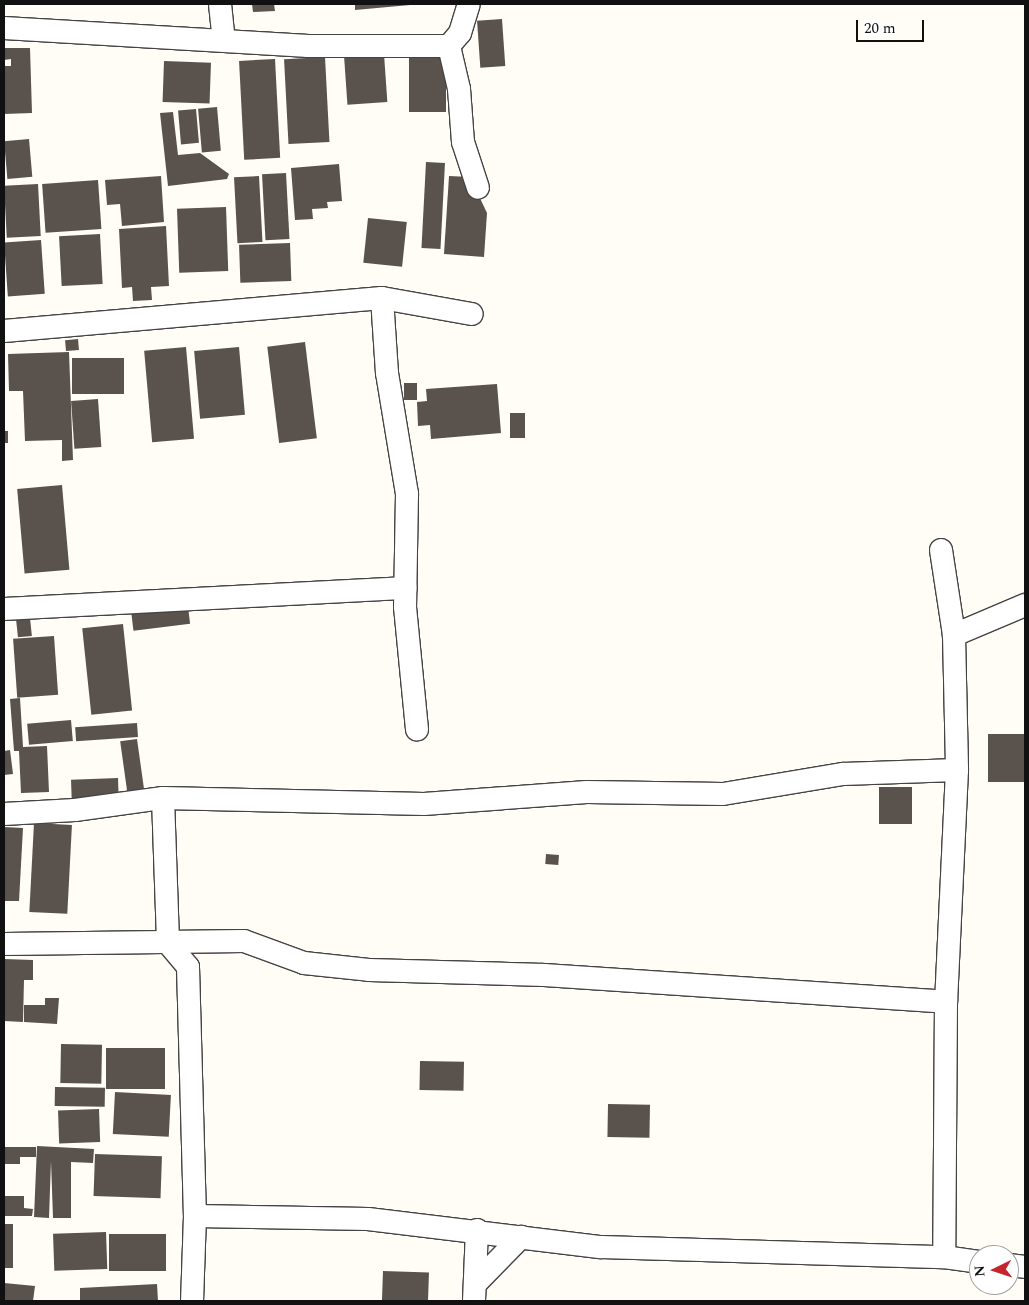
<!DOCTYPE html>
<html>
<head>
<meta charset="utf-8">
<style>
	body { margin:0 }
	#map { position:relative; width:1029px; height:1305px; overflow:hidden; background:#fffdf5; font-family:Spectral,serif }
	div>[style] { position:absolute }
	.building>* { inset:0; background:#5a524d; transform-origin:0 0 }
	.roads { filter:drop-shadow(1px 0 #444) drop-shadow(-1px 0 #444) drop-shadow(0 1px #444) drop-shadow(0 -1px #444) }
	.minor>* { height:22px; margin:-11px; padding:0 11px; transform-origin:11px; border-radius:11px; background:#fff }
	span { translate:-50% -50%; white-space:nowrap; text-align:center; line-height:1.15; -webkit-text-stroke:5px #fff; paint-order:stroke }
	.frame { position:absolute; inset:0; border:5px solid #111; pointer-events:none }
	.north { position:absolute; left:969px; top:1245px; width:50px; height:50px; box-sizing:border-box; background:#fff; border:1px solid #a0a0a0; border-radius:50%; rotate:266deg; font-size:14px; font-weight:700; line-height:20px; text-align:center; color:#111 }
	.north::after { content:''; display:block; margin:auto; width:18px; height:22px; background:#c4262e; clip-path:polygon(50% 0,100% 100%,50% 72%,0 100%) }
	.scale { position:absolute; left:856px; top:20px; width:68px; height:22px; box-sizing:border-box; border:2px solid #111; border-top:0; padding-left:6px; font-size:15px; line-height:18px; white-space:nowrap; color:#111; -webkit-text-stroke:4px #fff; paint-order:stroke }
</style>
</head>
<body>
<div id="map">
	<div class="building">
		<i style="clip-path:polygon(252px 4px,274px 4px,275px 11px,253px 12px)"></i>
		<i style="clip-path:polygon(355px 4px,410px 4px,410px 5px,355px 10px)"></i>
		<i style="left:502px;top:19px;width:47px;height:25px;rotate:86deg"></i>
		<i style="clip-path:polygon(4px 48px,30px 48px,32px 113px,4px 114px,4px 66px,11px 66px,11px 59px,4px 60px)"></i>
		<i style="left:409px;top:53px;width:37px;height:59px"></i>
		<i style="left:384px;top:54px;width:48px;height:40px;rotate:86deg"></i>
		<i style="left:325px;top:57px;width:85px;height:41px;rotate:87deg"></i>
		<i style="left:275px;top:59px;width:99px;height:36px;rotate:87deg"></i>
		<i style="left:164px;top:61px;width:47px;height:41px;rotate:2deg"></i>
		<i style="left:217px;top:107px;width:44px;height:19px;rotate:85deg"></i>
		<i style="left:196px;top:109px;width:34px;height:18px;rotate:85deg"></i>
		<i style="clip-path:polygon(173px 112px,178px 155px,200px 153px,229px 174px,227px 179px,168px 186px,160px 113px)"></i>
		<i style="left:29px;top:139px;width:38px;height:25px;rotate:85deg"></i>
		<i style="left:426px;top:162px;width:19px;height:86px;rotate:3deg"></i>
		<i style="clip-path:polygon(339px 164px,342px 201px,327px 202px,328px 208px,312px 209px,313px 219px,295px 220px,291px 168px)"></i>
		<i style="left:286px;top:173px;width:66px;height:24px;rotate:87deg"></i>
		<i style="clip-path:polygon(161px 176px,164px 222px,122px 226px,120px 204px,107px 205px,105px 180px)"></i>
		<i style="left:259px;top:176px;width:66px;height:25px;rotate:87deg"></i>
		<i style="clip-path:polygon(449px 176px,470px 177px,487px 213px,484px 257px,444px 254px)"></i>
		<i style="left:98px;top:180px;width:49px;height:56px;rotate:86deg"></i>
		<i style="left:38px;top:184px;width:52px;height:34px;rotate:87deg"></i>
		<i style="left:226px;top:207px;width:64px;height:49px;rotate:88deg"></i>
		<i style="left:368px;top:218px;width:39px;height:45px;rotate:6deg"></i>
		<i style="clip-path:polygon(166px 226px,169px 286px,151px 287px,152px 300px,133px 301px,132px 287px,122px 288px,119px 229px)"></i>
		<i style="left:100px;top:234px;width:50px;height:41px;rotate:87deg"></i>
		<i style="left:41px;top:240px;width:54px;height:37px;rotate:86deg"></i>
		<i style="left:290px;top:243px;width:38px;height:51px;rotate:88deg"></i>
		<i style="left:78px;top:339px;width:11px;height:13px;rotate:85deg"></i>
		<i style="left:305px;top:342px;width:97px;height:38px;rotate:83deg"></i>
		<i style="left:186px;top:347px;width:92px;height:42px;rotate:85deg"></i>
		<i style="left:239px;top:347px;width:68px;height:45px;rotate:85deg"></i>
		<i style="clip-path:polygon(69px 352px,73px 460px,62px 461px,62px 440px,25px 441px,23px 391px,9px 391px,8px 354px)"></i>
		<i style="left:72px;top:358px;width:52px;height:36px"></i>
		<i style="left:404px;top:383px;width:13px;height:17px"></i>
		<i style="clip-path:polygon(497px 384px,501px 433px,431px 439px,430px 425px,418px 426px,417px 402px,427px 401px,426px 389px)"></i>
		<i style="left:98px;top:399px;width:48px;height:27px;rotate:86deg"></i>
		<i style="left:510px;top:413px;width:15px;height:25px"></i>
		<i style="left:4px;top:431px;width:4px;height:12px"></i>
		<i style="left:62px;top:485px;width:85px;height:45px;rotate:85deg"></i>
		<i style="left:188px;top:607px;width:17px;height:57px;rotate:83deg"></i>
		<i style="left:30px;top:618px;width:18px;height:14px;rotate:84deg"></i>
		<i style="left:123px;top:624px;width:87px;height:41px;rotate:84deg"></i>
		<i style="left:54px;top:636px;width:59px;height:41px;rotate:86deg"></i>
		<i style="clip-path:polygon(20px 698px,23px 747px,47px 746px,49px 792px,21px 793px,19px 751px,14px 751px,10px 699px)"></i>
		<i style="left:71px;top:720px;width:21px;height:44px;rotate:85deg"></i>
		<i style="left:137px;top:723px;width:14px;height:62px;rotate:86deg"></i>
		<i style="left:988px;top:734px;width:37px;height:48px"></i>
		<i style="left:137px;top:739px;width:50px;height:17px;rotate:82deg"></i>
		<i style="clip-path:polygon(10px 750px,13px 774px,4px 775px,4px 751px)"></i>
		<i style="left:118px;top:778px;width:25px;height:47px;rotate:88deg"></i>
		<i style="left:879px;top:787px;width:33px;height:37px"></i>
		<i style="left:34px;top:823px;width:38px;height:89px;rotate:3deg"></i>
		<i style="clip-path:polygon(4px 827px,23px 828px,19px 901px,4px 901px)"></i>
		<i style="left:546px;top:854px;width:13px;height:10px;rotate:4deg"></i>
		<i style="clip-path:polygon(4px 959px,33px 960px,33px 980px,24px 980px,23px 1022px,4px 1021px)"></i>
		<i style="clip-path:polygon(45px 998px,59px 998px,57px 1024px,24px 1022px,24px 1005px,45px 1005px)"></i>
		<i style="left:61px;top:1044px;width:41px;height:39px;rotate:1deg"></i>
		<i style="left:106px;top:1048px;width:59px;height:41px"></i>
		<i style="left:420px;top:1061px;width:44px;height:29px;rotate:1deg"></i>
		<i style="left:55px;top:1087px;width:50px;height:19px;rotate:1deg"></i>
		<i style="left:115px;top:1092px;width:56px;height:42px;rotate:3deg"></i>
		<i style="left:608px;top:1104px;width:42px;height:33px;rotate:1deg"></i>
		<i style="left:99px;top:1109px;width:33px;height:41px;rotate:88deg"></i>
		<i style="clip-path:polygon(37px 1146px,94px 1149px,93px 1163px,71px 1162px,71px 1218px,53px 1218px,51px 1161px,49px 1218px,34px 1217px)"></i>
		<i style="clip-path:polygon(4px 1147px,36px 1147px,36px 1157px,20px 1157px,20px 1164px,4px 1164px)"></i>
		<i style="left:95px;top:1154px;width:67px;height:42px;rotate:2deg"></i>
		<i style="clip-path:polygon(4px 1196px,24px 1196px,24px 1208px,33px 1209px,32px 1216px,4px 1216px)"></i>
		<i style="left:4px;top:1224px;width:9px;height:44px"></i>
		<i style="left:106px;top:1232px;width:37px;height:53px;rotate:88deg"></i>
		<i style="left:166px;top:1234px;width:37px;height:57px;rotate:90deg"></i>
		<i style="left:383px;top:1271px;width:46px;height:30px;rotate:2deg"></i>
		<i style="clip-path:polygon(4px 1283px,35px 1286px,33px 1301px,4px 1301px)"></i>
		<i style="clip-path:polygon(157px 1284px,158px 1301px,80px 1301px,80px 1288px)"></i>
	</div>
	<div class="roads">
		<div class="minor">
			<i style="left:220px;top:4px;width:36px;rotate:84deg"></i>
			<i style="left:4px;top:28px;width:305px;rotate:3.4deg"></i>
			<i style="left:308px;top:46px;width:141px"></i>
			<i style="left:449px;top:46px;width:17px;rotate:-50deg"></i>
			<i style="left:460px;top:33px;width:30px;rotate:-73deg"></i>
			<i style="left:449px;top:46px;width:44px;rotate:76.9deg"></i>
			<i style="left:459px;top:89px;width:53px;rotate:85.7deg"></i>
			<i style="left:463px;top:142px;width:48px;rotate:71.9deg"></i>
			<i style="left:382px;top:298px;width:91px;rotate:10.1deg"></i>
			<i style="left:4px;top:331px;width:379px;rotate:-5deg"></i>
			<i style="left:382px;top:298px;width:75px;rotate:86.2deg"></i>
			<i style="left:387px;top:373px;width:123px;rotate:80.6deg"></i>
			<i style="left:407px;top:494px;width:113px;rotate:91deg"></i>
			<i style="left:405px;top:607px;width:123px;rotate:84.4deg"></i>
			<i style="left:941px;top:550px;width:86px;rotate:81.3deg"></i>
			<i style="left:954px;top:635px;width:135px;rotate:88.7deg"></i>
			<i style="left:957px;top:770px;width:232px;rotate:92.7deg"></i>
			<i style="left:946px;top:1002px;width:255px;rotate:90.4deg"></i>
			<i style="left:4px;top:609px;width:402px;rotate:-3deg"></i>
			<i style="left:954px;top:635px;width:77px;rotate:-22.9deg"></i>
			<i style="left:163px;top:798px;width:145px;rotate:88deg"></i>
			<i style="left:168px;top:943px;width:31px;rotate:50deg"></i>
			<i style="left:188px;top:967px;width:249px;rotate:88.4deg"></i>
			<i style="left:195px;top:1216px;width:85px;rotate:92deg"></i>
			<i style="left:4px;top:814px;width:71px;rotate:-3.2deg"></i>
			<i style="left:75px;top:810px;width:89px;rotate:-7.8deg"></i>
			<i style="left:163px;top:798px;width:261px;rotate:1.3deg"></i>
			<i style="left:424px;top:804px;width:163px;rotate:-4.2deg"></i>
			<i style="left:587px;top:792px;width:136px;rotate:0.8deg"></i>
			<i style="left:723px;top:794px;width:122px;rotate:-9.5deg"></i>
			<i style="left:843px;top:774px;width:114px;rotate:-2deg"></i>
			<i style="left:4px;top:944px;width:240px;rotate:-0.7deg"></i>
			<i style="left:244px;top:941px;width:64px;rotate:20.1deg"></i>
			<i style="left:304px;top:963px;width:65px;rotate:6.1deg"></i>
			<i style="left:369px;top:970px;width:175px;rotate:1.6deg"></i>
			<i style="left:544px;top:975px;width:403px;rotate:3.8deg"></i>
			<i style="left:195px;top:1216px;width:173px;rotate:1deg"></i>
			<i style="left:368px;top:1219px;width:235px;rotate:6.9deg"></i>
			<i style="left:601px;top:1247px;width:343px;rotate:1.7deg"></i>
			<i style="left:944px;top:1257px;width:35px;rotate:8deg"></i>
			<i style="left:1009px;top:1265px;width:16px;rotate:7deg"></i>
			<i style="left:475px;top:1284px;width:66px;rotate:-45.6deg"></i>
			<i style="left:474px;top:1301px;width:71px;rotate:-87.6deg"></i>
		</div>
	</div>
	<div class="frame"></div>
	<div class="north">N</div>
	<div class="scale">20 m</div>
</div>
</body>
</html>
